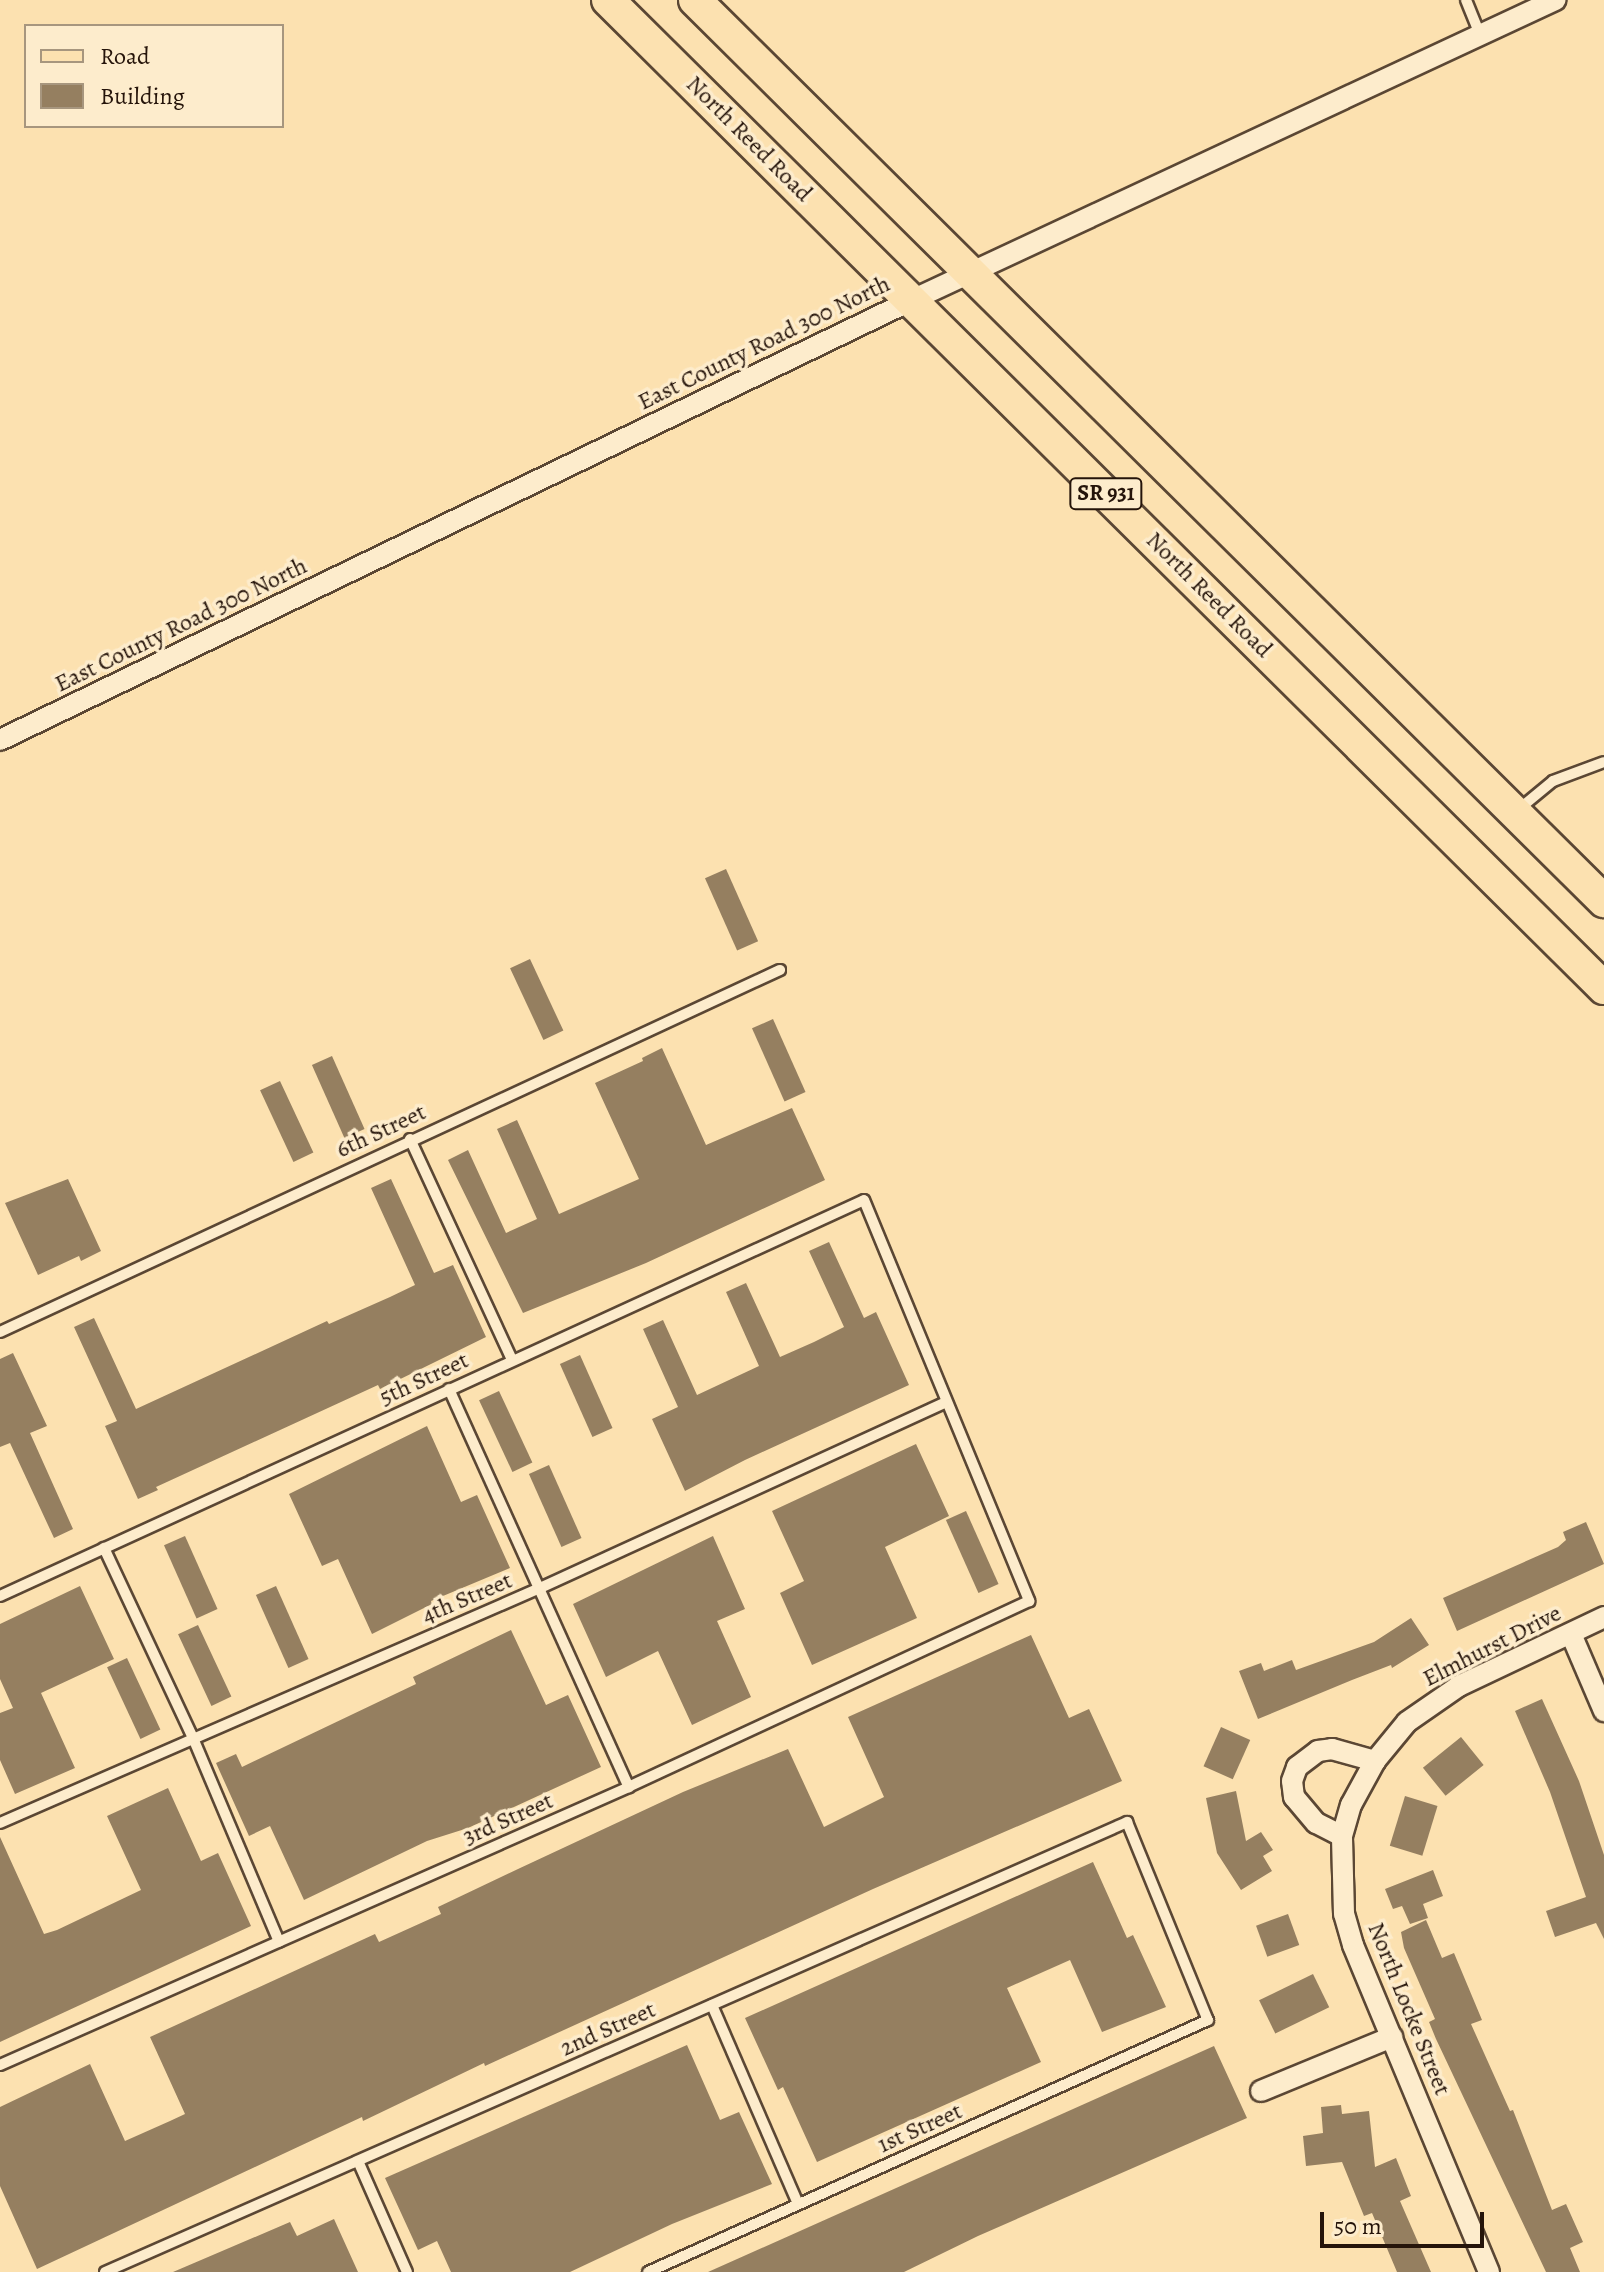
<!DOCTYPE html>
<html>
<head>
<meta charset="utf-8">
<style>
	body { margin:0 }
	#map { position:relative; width:1604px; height:2272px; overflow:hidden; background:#fce1b0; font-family:Alegreya,serif }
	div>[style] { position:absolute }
	.building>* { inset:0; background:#957f60; transform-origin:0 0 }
	.roads { filter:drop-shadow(2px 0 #5b4734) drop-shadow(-2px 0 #5b4734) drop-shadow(0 2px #5b4734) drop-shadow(0 -2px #5b4734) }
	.lane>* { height:10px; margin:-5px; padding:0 5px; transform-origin:5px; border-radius:5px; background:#fdeccc }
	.street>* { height:20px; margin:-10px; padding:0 10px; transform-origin:10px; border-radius:10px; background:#fdeccc }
	.primary>* { height:32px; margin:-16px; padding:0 16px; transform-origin:16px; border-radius:16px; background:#fce1b0 }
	span { translate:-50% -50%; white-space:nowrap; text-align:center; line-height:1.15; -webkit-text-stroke:7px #fdeccc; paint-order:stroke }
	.shield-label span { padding:2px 6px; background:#fdeccc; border:2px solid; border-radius:6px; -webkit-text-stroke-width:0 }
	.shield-label { font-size:22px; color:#25140a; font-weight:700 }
	.street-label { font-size:24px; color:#25140a }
	.legend { position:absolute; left:24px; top:24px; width:260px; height:104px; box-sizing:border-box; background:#fdeccc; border:2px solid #a7967e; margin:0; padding:10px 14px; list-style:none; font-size:24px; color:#25140a }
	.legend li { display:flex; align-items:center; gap:16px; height:40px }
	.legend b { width:40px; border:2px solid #a7967e }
	.scale { position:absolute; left:1320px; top:2212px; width:164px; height:36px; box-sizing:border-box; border:4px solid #25140a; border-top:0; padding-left:10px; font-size:24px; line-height:28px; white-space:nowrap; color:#25140a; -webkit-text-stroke:6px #fdeccc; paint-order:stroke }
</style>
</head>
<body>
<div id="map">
	<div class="building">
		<i style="left:726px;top:869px;width:79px;height:23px;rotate:66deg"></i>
		<i style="left:530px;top:959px;width:79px;height:22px;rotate:65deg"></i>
		<i style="left:773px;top:1019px;width:80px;height:23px;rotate:66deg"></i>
		<i style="clip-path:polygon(662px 1048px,706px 1145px,792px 1108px,825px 1180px,646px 1263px,523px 1313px,448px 1160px,468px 1150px,506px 1233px,537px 1219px,497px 1129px,517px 1120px,559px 1214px,639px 1179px,595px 1083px,643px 1061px,642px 1058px)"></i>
		<i style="left:332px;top:1056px;width:80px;height:22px;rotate:66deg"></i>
		<i style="left:280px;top:1081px;width:79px;height:22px;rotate:65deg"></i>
		<i style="clip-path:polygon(68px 1179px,101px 1251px,81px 1261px,79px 1256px,38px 1275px,5px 1203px)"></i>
		<i style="clip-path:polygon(391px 1179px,434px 1273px,453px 1265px,486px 1337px,380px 1389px,378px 1385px,156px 1487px,158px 1490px,138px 1499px,105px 1426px,117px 1421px,74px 1327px,94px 1318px,136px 1409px,327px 1321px,329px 1324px,390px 1297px,415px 1285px,371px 1188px)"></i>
		<i style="clip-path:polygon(829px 1242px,864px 1318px,876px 1312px,909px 1385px,745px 1460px,685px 1491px,652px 1419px,678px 1407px,643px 1329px,663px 1320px,697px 1395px,759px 1366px,726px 1292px,746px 1283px,780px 1357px,814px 1342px,844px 1327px,809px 1251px)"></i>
		<i style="clip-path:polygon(13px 1353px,47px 1426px,30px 1433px,73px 1529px,54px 1538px,10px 1443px,0 1447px,0 1359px)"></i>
		<i style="left:580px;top:1355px;width:80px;height:22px;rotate:66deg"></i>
		<i style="left:499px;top:1391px;width:79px;height:22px;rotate:65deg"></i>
		<i style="clip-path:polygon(427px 1426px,461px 1502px,477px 1495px,510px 1568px,431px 1601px,432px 1604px,372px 1634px,338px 1559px,322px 1566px,289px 1494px)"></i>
		<i style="clip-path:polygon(916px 1444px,949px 1516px,885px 1547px,917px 1618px,812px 1665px,780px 1593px,804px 1581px,772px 1511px)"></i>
		<i style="left:549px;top:1465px;width:80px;height:22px;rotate:66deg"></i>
		<i style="left:966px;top:1511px;width:80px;height:22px;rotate:66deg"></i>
		<i style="clip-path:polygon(1586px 1522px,1604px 1564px,1457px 1631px,1443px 1598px,1558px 1547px,1566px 1540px,1563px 1532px)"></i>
		<i style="left:185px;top:1536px;width:80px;height:23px;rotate:66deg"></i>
		<i style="clip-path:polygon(713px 1536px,745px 1609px,717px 1621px,751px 1697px,692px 1725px,658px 1651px,606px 1677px,573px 1604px)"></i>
		<i style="clip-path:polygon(80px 1586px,114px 1659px,41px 1693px,75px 1768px,15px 1794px,0 1760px,0 1713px,13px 1708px,0 1679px,0 1624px)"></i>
		<i style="left:276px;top:1586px;width:80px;height:22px;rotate:66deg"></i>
		<i style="clip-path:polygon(1411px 1618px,1429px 1645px,1392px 1668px,1391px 1665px,1352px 1680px,1258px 1719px,1239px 1671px,1261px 1663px,1264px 1671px,1292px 1660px,1296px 1670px,1374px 1642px)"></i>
		<i style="left:198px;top:1625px;width:79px;height:22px;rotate:65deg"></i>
		<i style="clip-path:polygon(511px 1630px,546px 1705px,568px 1695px,601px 1767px,468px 1828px,427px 1841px,304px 1900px,270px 1826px,249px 1836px,216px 1763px,236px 1754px,242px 1767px,416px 1684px,413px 1677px)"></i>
		<i style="clip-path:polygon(1031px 1635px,1069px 1718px,1089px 1709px,1122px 1781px,873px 1889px,485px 2066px,484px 2063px,363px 2121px,362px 2117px,37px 2269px,0 2186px,0 2107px,90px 2064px,125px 2141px,170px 2121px,185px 2114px,150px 2037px,375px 1934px,379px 1942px,441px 1914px,438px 1907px,518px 1869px,683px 1792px,788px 1749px,824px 1827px,884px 1797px,848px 1717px)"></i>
		<i style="left:127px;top:1658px;width:79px;height:22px;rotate:65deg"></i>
		<i style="clip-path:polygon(1542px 1699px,1579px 1781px,1604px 1855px,1604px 1939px,1596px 1923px,1555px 1937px,1546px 1911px,1586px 1897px,1550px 1792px,1515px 1711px)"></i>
		<i style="left:1221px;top:1727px;width:32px;height:43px;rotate:24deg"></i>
		<i style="left:1461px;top:1737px;width:36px;height:49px;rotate:51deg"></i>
		<i style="clip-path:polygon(168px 1788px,201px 1861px,218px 1853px,251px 1926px,0 2042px,0 1837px,44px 1934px,57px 1930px,141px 1890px,107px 1816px)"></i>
		<i style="clip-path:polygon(1236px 1791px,1246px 1841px,1261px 1832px,1273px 1850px,1263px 1856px,1272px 1871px,1241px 1890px,1217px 1853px,1206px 1798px)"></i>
		<i style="left:1405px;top:1796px;width:34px;height:52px;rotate:17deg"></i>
		<i style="clip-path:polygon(1093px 1862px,1127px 1938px,1133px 1935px,1166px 2007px,1102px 2032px,1070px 1960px,1007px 1988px,1041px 2062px,817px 2162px,783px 2087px,778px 2090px,745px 2018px)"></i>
		<i style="clip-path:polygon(1433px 1870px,1443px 1896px,1423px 1904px,1428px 1918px,1410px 1924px,1402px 1906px,1393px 1909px,1385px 1889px)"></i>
		<i style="left:1288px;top:1914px;width:33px;height:34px;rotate:70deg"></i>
		<i style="clip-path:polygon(1426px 1920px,1442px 1958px,1454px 1953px,1482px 2020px,1471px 2024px,1510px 2111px,1513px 2110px,1552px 2210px,1566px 2204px,1583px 2242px,1570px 2248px,1580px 2272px,1546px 2272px,1436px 2039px,1429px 2022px,1435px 2019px,1404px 1948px,1401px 1932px)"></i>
		<i style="left:1313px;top:1974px;width:37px;height:60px;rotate:64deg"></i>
		<i style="clip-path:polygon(687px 2045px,720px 2120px,739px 2112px,772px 2184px,672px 2224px,570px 2272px,451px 2272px,437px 2241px,418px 2250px,385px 2178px)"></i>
		<i style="clip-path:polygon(1214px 2046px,1247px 2118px,978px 2236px,904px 2272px,708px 2272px)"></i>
		<i style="clip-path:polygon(1341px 2105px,1342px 2114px,1369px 2111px,1375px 2167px,1396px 2158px,1411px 2196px,1400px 2201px,1431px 2272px,1397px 2272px,1372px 2213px,1364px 2216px,1342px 2162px,1306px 2166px,1303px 2136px,1323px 2133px,1321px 2107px)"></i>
		<i style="clip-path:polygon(334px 2219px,358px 2272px,173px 2272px,290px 2222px,297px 2236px)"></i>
	</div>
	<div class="roads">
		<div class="lane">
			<i style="left:1466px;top:0;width:37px;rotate:68deg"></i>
			<i style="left:1519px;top:809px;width:44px;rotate:-39.5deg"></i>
			<i style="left:1553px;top:781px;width:54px;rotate:-20.4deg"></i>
			<i style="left:410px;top:1139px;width:243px;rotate:65.2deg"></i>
			<i style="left:0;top:1332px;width:860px;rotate:-24.9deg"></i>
			<i style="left:449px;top:1389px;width:437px;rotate:65.7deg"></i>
			<i style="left:104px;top:1548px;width:210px;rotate:64.9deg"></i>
			<i style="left:193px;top:1738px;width:221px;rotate:67.1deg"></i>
			<i style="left:0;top:1596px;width:950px;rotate:-24.62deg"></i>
			<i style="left:864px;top:1200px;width:434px;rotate:67.6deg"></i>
			<i style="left:1029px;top:1601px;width:441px;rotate:155.1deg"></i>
			<i style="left:629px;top:1787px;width:688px;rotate:156.16deg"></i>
			<i style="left:0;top:1823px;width:589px;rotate:-23.52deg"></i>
			<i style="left:540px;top:1588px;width:447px;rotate:-24.6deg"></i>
			<i style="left:712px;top:2005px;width:217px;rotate:66.6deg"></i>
			<i style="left:358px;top:2161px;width:121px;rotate:66.2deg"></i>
			<i style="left:105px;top:2272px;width:1117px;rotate:-23.76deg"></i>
			<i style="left:1127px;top:1822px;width:214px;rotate:67.8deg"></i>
			<i style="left:1208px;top:2020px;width:614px;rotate:155.77deg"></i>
		</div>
		<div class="street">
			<i style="left:0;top:740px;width:1013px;rotate:-25.76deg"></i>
			<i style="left:912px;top:300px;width:710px;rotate:-25.01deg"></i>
			<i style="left:1571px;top:1634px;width:84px;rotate:66.8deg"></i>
			<i style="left:1342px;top:1836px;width:29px;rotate:-153deg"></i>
			<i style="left:1316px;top:1823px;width:34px;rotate:-130deg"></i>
			<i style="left:1294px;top:1797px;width:16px;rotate:-97deg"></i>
			<i style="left:1292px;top:1781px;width:15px;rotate:-70deg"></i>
			<i style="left:1297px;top:1767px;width:26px;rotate:-37deg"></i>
			<i style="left:1318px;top:1751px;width:14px;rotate:-8deg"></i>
			<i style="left:1332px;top:1749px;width:45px;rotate:15.6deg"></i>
			<i style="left:1261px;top:2091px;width:142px;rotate:-22.4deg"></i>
			<i style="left:1489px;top:2272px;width:354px;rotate:-112.6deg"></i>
			<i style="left:1353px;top:1945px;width:32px;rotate:-106deg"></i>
			<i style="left:1344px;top:1914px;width:78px;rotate:-91.5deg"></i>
			<i style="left:1342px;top:1836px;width:32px;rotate:-74deg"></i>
			<i style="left:1351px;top:1805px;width:50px;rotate:-61.4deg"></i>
			<i style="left:1375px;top:1761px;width:50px;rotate:-50.6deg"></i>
			<i style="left:1407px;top:1722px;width:63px;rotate:-34.7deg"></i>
			<i style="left:1459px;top:1686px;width:161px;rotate:-25.4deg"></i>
		</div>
		<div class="primary">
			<i style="left:608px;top:0;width:1403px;rotate:44.77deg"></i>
			<i style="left:695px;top:0;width:1280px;rotate:44.75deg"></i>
		</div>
	</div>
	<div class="shield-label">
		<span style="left:1106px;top:494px">SR 931</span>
	</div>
	<div class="street-label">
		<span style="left:749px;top:139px;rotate:45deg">North Reed Road</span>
		<span style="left:764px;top:343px;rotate:-26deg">East County Road 300 North</span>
		<span style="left:1209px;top:595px;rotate:45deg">North Reed Road</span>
		<span style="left:181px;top:625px;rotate:-26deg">East County Road 300 North</span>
		<span style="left:381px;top:1131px;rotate:-25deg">6th Street</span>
		<span style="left:424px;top:1379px;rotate:-25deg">5th Street</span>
		<span style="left:467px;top:1598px;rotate:-23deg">4th Street</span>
		<span style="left:1492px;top:1646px;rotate:-27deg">Elmhurst Drive</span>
		<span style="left:508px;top:1819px;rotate:-24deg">3rd Street</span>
		<span style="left:1409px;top:2009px;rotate:68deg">North Locke Street</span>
		<span style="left:608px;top:2029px;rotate:-24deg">2nd Street</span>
		<span style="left:920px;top:2128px;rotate:-24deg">1st Street</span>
	</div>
	<ul class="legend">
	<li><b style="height:10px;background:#fce1b0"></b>Road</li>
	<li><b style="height:22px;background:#957f60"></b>Building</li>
	</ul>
	<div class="scale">50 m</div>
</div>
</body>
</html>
